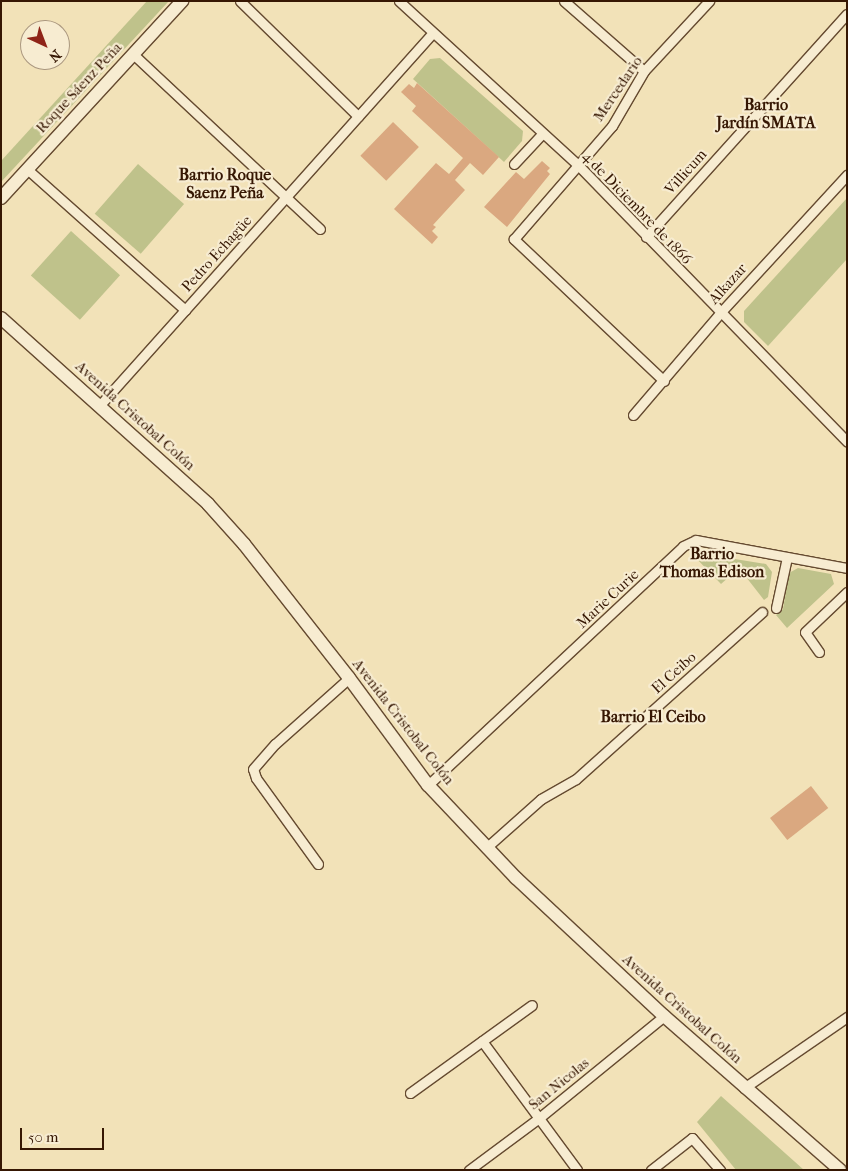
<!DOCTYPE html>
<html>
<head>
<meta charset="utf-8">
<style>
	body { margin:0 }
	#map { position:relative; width:848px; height:1171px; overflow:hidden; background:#f2e2b8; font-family:"IM FELL French Canon",serif }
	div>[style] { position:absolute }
	.green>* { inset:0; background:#bfc28b; transform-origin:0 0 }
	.building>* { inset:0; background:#daa880; transform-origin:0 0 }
	.roads { filter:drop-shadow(1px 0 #654a30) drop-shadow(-1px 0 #654a30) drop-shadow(0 1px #654a30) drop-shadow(0 -1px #654a30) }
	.street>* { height:9px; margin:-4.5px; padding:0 4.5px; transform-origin:4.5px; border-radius:4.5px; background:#f7ecd1 }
	.secondary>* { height:12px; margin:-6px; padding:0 6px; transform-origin:6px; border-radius:6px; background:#f7ecd1 }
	span { translate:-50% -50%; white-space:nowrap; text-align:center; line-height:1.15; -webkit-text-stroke:4.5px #f7ecd1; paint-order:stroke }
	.street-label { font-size:15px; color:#361703 }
	.neighbourhood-label { font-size:16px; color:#361703; font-weight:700 }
	.frame { position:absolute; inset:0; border:2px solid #361703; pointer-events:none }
	.north { position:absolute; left:20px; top:20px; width:50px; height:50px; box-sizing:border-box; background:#f7ecd1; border:1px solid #aa977f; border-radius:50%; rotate:137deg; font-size:14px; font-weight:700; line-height:20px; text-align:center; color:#361703 }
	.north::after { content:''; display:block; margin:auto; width:18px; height:22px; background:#8f2418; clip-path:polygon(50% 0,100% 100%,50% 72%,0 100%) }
	.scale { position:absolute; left:20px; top:1128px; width:84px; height:22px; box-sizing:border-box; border:2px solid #361703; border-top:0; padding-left:6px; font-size:15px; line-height:18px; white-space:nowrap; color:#361703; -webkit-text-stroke:4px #f7ecd1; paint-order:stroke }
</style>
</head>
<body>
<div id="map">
	<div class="green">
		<i style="clip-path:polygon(147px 1px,169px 1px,1px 182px,1px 161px)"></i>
		<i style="clip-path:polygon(440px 58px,523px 131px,522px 141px,504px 162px,413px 79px,430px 59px)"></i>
		<i style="left:138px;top:164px;width:61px;height:66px;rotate:41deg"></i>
		<i style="clip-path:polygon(847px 198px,847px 259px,768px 346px,744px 322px,744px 311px)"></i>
		<i style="left:71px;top:231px;width:66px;height:60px;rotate:42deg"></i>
		<i style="clip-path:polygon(704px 554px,766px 564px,772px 572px,768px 597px,764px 600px,739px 568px,721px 584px,693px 555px)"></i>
		<i style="clip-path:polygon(798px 568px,831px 574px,834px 584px,787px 628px,776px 615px,783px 609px,789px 573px)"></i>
		<i style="clip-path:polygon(721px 1096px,804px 1170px,736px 1170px,697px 1122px)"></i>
	</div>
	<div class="building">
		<i style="clip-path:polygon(417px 83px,499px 157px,483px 175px,470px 163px,455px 180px,465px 190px,433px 225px,436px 227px,432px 231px,438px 237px,432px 244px,394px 209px,436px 163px,449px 174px,463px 158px,412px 111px,416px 106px,401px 92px,409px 84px,414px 88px)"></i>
		<i style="left:393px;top:122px;width:36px;height:47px;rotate:44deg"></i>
		<i style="clip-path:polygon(542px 161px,550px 168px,547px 171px,550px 174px,507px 227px,484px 207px,516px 172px,524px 179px)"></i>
		<i style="left:811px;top:786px;width:28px;height:52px;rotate:52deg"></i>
	</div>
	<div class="roads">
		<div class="street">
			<i style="left:240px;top:1px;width:165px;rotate:44.3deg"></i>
			<i style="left:399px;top:1px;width:243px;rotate:42.5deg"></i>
			<i style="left:578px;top:165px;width:386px;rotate:45.8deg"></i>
			<i style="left:564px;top:1px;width:106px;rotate:41.2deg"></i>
			<i style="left:133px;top:54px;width:256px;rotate:43.1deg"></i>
			<i style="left:514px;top:164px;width:41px;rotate:-47deg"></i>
			<i style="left:27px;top:169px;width:212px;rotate:41.7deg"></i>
			<i style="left:646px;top:237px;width:300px;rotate:-48deg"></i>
			<i style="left:664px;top:381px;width:207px;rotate:-136.6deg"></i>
			<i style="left:514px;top:239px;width:150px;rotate:-49.1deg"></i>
			<i style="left:612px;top:126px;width:64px;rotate:-59.8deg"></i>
			<i style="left:644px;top:71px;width:96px;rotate:-47.1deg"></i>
			<i style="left:100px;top:405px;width:499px;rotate:-48.2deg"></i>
			<i style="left:633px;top:415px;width:134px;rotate:-49.5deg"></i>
			<i style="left:720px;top:313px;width:188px;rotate:-47.4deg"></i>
			<i style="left:776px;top:608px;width:52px;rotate:-77.8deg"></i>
			<i style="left:819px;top:652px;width:24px;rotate:-125deg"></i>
			<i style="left:805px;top:632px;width:58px;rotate:-43.6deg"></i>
			<i style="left:428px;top:785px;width:349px;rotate:-43.1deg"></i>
			<i style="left:683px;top:546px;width:14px;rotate:-25deg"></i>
			<i style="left:696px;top:540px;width:154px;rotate:10.5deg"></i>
			<i style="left:487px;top:847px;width:72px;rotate:-41.6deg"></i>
			<i style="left:541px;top:799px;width:40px;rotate:-29.7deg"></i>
			<i style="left:576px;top:779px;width:250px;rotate:-41.9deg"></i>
			<i style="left:318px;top:864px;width:106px;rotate:-125.8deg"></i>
			<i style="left:256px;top:778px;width:9px;rotate:-108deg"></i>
			<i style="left:253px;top:769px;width:33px;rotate:-49deg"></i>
			<i style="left:275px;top:744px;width:99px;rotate:-41.7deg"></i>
			<i style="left:482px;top:1041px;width:160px;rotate:53.6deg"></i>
			<i style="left:744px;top:1088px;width:125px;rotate:-34.6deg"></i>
			<i style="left:410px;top:1093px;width:150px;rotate:-35.8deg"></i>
			<i style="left:469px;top:1170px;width:87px;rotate:-36.6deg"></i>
			<i style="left:539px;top:1118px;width:161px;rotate:-39.2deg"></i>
			<i style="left:651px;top:1170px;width:52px;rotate:-38deg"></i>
			<i style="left:692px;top:1138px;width:43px;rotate:48.8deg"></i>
		</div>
		<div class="secondary">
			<i style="left:1px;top:198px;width:268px;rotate:-47.4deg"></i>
			<i style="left:1px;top:318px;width:278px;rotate:41.9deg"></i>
			<i style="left:208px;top:504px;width:54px;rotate:48deg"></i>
			<i style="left:244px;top:544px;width:170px;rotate:51.9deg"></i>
			<i style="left:349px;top:678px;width:133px;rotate:53.6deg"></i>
			<i style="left:428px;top:785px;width:128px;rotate:46.6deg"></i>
			<i style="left:516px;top:878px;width:202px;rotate:43deg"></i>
			<i style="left:664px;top:1016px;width:234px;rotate:41.2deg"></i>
		</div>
	</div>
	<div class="street-label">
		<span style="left:79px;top:88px;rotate:-47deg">Roque Sáenz Peña</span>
		<span style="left:618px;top:89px;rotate:-56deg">Mercedario</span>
		<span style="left:686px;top:172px;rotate:-48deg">Villicum</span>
		<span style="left:637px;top:208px;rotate:46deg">4 de Diciembre de 1866</span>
		<span style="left:217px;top:254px;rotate:-48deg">Pedro Echagüe</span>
		<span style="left:728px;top:284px;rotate:-48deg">Alkazar</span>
		<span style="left:135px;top:416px;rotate:42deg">Avenida Cristobal Colón</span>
		<span style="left:608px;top:599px;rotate:-43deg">Marie Curie</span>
		<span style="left:674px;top:673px;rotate:-42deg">El Ceibo</span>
		<span style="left:403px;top:722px;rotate:52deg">Avenida Cristobal Colón</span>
		<span style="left:682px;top:1009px;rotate:42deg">Avenida Cristobal Colón</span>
		<span style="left:559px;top:1084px;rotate:-39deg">San Nicolas</span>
	</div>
	<div class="neighbourhood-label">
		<span style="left:766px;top:114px">Barrio<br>Jardín SMATA</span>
		<span style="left:225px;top:184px">Barrio Roque<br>Saenz Peña</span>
		<span style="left:712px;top:563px">Barrio<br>Thomas Edison</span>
		<span style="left:653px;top:717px">Barrio El Ceibo</span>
	</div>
	<div class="frame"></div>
	<div class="north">N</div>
	<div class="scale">50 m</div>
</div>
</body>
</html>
